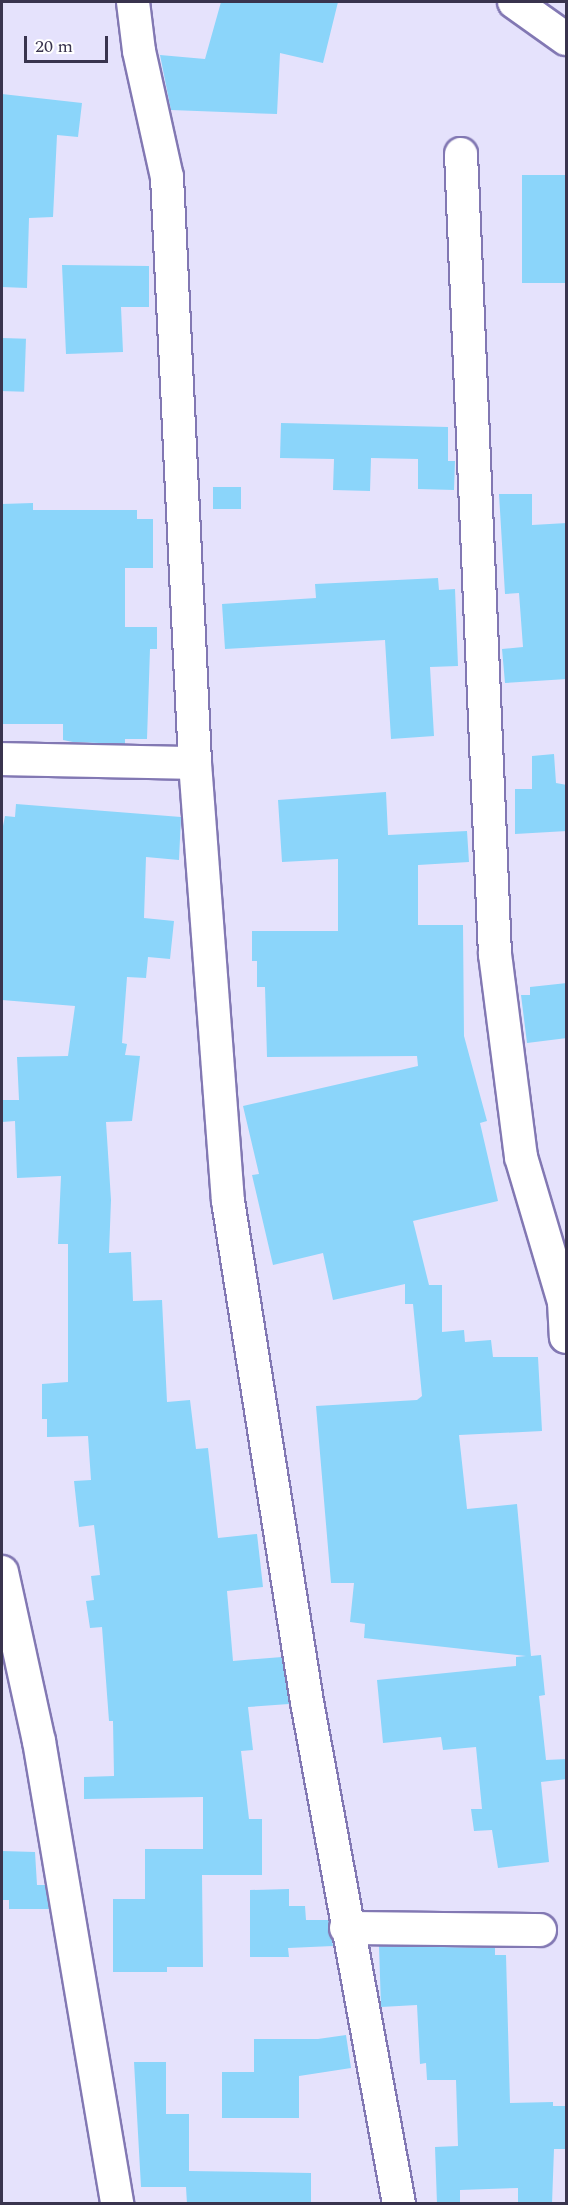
<!DOCTYPE html>
<html>
<head>
<meta charset="utf-8">
<style>
	body { margin:0 }
	#map { position:relative; width:568px; height:2205px; overflow:hidden; background:#e5e2fc; font-family:Spectral,serif }
	div>[style] { position:absolute }
	.building>* { inset:0; background:#8bd5fa; transform-origin:0 0 }
	.roads { filter:drop-shadow(2px 0 #8278b3) drop-shadow(-2px 0 #8278b3) drop-shadow(0 2px #8278b3) drop-shadow(0 -2px #8278b3) }
	.minor>* { height:32px; margin:-16px; padding:0 16px; transform-origin:16px; border-radius:16px; background:#fff }
	span { translate:-50% -50%; white-space:nowrap; text-align:center; line-height:1.15; -webkit-text-stroke:4.5px #fff; paint-order:stroke }
	.frame { position:absolute; inset:0; border:3px solid #39344e; pointer-events:none }
	.scale { position:absolute; left:24px; top:36px; width:84px; height:27px; box-sizing:border-box; border:3px solid #39344e; border-top:0; padding-left:8px; font-size:18px; line-height:21px; white-space:nowrap; color:#39344e; -webkit-text-stroke:4px #fff; paint-order:stroke }
</style>
</head>
<body>
<div id="map">
	<div class="building">
		<i style="clip-path:polygon(221px 2px,338px 2px,323px 63px,280px 53px,277px 114px,171px 110px,160px 55px,205px 59px)"></i>
		<i style="clip-path:polygon(2px 94px,82px 103px,78px 137px,57px 135px,53px 217px,29px 218px,27px 288px,2px 287px)"></i>
		<i style="left:567px;top:175px;width:108px;height:45px;rotate:90deg"></i>
		<i style="clip-path:polygon(62px 265px,149px 266px,149px 307px,121px 307px,123px 352px,66px 354px)"></i>
		<i style="left:2px;top:338px;width:24px;height:53px;rotate:2deg"></i>
		<i style="clip-path:polygon(281px 423px,448px 427px,448px 461px,455px 461px,454px 490px,418px 489px,418px 459px,371px 458px,370px 491px,333px 490px,334px 459px,280px 458px)"></i>
		<i style="left:241px;top:487px;width:22px;height:28px;rotate:90deg"></i>
		<i style="clip-path:polygon(499px 494px,532px 494px,532px 525px,567px 523px,567px 679px,505px 683px,502px 649px,523px 647px,519px 593px,505px 594px)"></i>
		<i style="clip-path:polygon(33px 503px,33px 510px,137px 510px,137px 519px,153px 519px,153px 568px,125px 568px,125px 627px,157px 627px,157px 649px,150px 649px,147px 739px,125px 739px,125px 744px,73px 742px,63px 740px,63px 724px,2px 724px,2px 504px)"></i>
		<i style="clip-path:polygon(438px 578px,439px 590px,455px 589px,458px 666px,430px 667px,434px 736px,391px 739px,385px 640px,225px 649px,222px 604px,316px 598px,315px 584px)"></i>
		<i style="clip-path:polygon(554px 754px,556px 783px,567px 785px,567px 831px,515px 834px,515px 789px,532px 789px,532px 756px)"></i>
		<i style="clip-path:polygon(386px 792px,388px 835px,467px 831px,469px 862px,418px 865px,418px 925px,463px 925px,464px 1036px,487px 1121px,480px 1123px,498px 1201px,413px 1221px,429px 1285px,442px 1285px,442px 1332px,464px 1330px,465px 1342px,491px 1340px,493px 1357px,538px 1357px,542px 1431px,459px 1435px,467px 1509px,517px 1504px,531px 1656px,541px 1655px,545px 1695px,539px 1696px,546px 1760px,567px 1759px,567px 1779px,541px 1782px,549px 1862px,498px 1868px,492px 1830px,474px 1831px,471px 1809px,482px 1809px,476px 1747px,443px 1750px,441px 1737px,383px 1743px,377px 1680px,516px 1666px,516px 1657px,526px 1656px,364px 1638px,365px 1624px,350px 1622px,354px 1583px,331px 1583px,316px 1406px,417px 1400px,422px 1396px,413px 1304px,405px 1304px,405px 1284px,333px 1300px,323px 1253px,273px 1265px,252px 1175px,259px 1174px,243px 1106px,418px 1066px,417px 1056px,267px 1057px,265px 987px,257px 987px,257px 961px,252px 961px,252px 931px,338px 931px,338px 859px,282px 862px,278px 800px)"></i>
		<i style="clip-path:polygon(16px 804px,181px 817px,179px 860px,146px 857px,144px 918px,174px 921px,170px 959px,148px 957px,146px 978px,127px 977px,122px 1043px,127px 1044px,125px 1055px,140px 1056px,132px 1121px,106px 1122px,111px 1200px,109px 1253px,131px 1252px,133px 1301px,162px 1300px,167px 1402px,190px 1400px,196px 1449px,208px 1448px,218px 1538px,257px 1534px,263px 1587px,227px 1591px,233px 1661px,282px 1657px,289px 1704px,248px 1707px,253px 1750px,241px 1751px,249px 1819px,262px 1819px,262px 1875px,202px 1875px,203px 1967px,167px 1967px,167px 1972px,113px 1972px,113px 1899px,145px 1899px,145px 1849px,203px 1849px,203px 1797px,84px 1799px,84px 1777px,114px 1776px,113px 1721px,109px 1721px,102px 1627px,90px 1628px,86px 1601px,94px 1600px,91px 1576px,100px 1575px,94px 1525px,79px 1527px,74px 1481px,91px 1480px,88px 1436px,47px 1437px,47px 1419px,42px 1419px,42px 1384px,68px 1382px,68px 1244px,58px 1244px,61px 1176px,17px 1178px,15px 1121px,2px 1122px,2px 1100px,19px 1100px,17px 1057px,68px 1056px,75px 1006px,2px 1000px,2px 831px,5px 816px,15px 817px)"></i>
		<i style="clip-path:polygon(567px 983px,567px 1038px,527px 1043px,521px 995px,530px 995px,530px 987px)"></i>
		<i style="clip-path:polygon(2px 1851px,35px 1852px,37px 1885px,45px 1885px,49px 1909px,9px 1909px,9px 1900px,2px 1900px)"></i>
		<i style="clip-path:polygon(289px 1889px,289px 1906px,305px 1906px,306px 1920px,329px 1920px,333px 1946px,288px 1948px,289px 1957px,250px 1957px,250px 1890px)"></i>
		<i style="clip-path:polygon(379px 1946px,495px 1948px,495px 1955px,506px 1955px,510px 2103px,553px 2102px,553px 2106px,567px 2106px,567px 2149px,554px 2149px,552px 2204px,518px 2204px,518px 2188px,460px 2190px,460px 2203px,437px 2204px,435px 2147px,458px 2146px,456px 2080px,427px 2080px,426px 2063px,420px 2064px,417px 2005px,381px 2007px)"></i>
		<i style="clip-path:polygon(346px 2035px,351px 2068px,299px 2076px,299px 2118px,222px 2118px,222px 2072px,254px 2072px,254px 2039px,318px 2039px)"></i>
		<i style="clip-path:polygon(134px 2062px,166px 2062px,166px 2114px,189px 2114px,189px 2171px,311px 2173px,311px 2204px,187px 2204px,186px 2187px,141px 2187px)"></i>
	</div>
	<div class="roads">
		<div class="minor">
			<i style="left:133px;top:2px;width:49px;rotate:83deg"></i>
			<i style="left:139px;top:51px;width:129px;rotate:77.5deg"></i>
			<i style="left:167px;top:177px;width:587px;rotate:87.26deg"></i>
			<i style="left:195px;top:763px;width:439px;rotate:85.7deg"></i>
			<i style="left:228px;top:1201px;width:507px;rotate:81.04deg"></i>
			<i style="left:307px;top:1702px;width:510px;rotate:79.61deg"></i>
			<i style="left:514px;top:2px;width:64px;rotate:35.4deg"></i>
			<i style="left:461px;top:154px;width:801px;rotate:87.57deg"></i>
			<i style="left:495px;top:954px;width:205px;rotate:82.7deg"></i>
			<i style="left:521px;top:1157px;width:151px;rotate:73.5deg"></i>
			<i style="left:564px;top:1302px;width:35px;rotate:87deg"></i>
			<i style="left:2px;top:759px;width:193px;rotate:1.2deg"></i>
			<i style="left:2px;top:1572px;width:173px;rotate:77.7deg"></i>
			<i style="left:39px;top:1741px;width:470px;rotate:80.4deg"></i>
			<i style="left:346px;top:1928px;width:194px;rotate:0.6deg"></i>
		</div>
	</div>
	<div class="frame"></div>
	<div class="scale">20 m</div>
</div>
</body>
</html>
